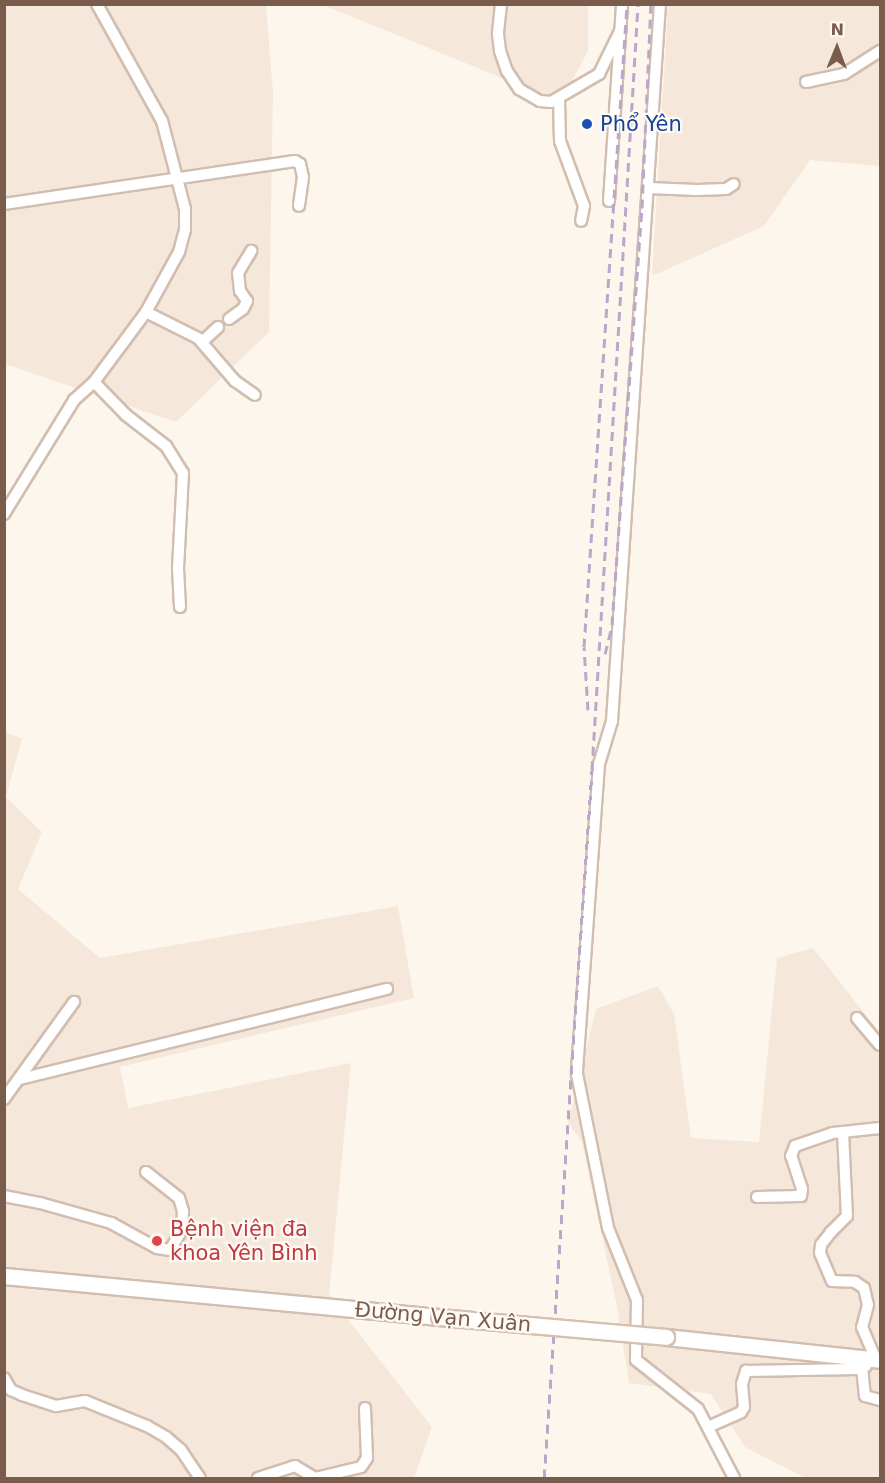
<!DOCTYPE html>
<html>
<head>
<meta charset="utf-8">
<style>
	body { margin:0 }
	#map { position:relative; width:885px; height:1483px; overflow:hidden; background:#fdf6ec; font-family:"DejaVu Sans",sans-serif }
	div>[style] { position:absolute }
	.residential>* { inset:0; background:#f5e8da }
	.roads { filter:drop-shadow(2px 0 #d1beb0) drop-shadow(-2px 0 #d1beb0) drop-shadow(0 2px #d1beb0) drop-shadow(0 -2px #d1beb0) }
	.minor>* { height:10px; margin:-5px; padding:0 5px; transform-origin:5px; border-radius:5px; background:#fff }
	.secondary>* { height:15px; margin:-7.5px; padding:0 7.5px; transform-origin:7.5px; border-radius:7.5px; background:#fff }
	.rail>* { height:3px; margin-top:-1.5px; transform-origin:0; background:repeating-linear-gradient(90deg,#b9a8c9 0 9px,transparent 0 15px) }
	.bridges { filter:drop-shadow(2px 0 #d6c0b0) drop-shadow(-2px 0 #d6c0b0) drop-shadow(0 2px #d6c0b0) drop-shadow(0 -2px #d6c0b0) }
	.secondary-bridge>* { height:15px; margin:-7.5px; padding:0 7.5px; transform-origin:7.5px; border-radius:7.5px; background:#fff }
	.dots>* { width:16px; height:16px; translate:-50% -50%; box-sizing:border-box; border:3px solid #fffaf3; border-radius:50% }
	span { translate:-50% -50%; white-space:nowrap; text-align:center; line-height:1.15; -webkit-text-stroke:4.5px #fffaf3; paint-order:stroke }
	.transit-label { font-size:21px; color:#164399 }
	.left { translate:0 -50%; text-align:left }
	.health-label { font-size:21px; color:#be3a42 }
	.street-label { font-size:21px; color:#7a5c4d }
	.frame { position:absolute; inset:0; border:6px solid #7a5c4d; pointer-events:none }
	.north { position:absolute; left:807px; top:18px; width:60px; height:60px; -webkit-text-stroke:4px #fffaf3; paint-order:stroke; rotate:1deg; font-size:16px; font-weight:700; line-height:24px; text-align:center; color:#7a5c4d }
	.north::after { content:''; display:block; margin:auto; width:21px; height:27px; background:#7a5c4d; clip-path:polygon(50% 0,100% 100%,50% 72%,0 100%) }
</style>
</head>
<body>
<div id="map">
	<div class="residential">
		<i style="clip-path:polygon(5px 5px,266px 5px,273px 93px,269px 332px,176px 422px,5px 364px)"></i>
		<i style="clip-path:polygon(323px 5px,588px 5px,588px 51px,561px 102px)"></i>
		<i style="clip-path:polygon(668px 5px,880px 5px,880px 166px,810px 160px,764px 226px,652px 276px)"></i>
		<i style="clip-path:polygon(4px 731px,22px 739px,6px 797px,42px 832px,18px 889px,100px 958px,398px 906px,414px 998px,120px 1067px,128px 1108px,351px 1063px,329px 1295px,432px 1427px,414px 1478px,5px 1478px)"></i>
		<i style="clip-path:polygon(813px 948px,880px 1033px,880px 1478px,806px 1478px,745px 1447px,711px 1394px,629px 1383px,616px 1302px,582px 1142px,568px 1123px,596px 1009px,658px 986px,674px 1014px,691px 1138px,759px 1142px,777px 958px)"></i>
	</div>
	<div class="roads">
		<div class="minor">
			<i style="left:501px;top:4px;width:30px;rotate:96deg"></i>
			<i style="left:498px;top:34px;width:17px;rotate:83deg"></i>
			<i style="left:500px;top:51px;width:21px;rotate:71deg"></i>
			<i style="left:507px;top:71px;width:22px;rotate:56deg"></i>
			<i style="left:519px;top:89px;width:24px;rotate:30deg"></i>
			<i style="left:540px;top:101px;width:11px;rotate:5deg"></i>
			<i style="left:551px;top:102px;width:56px;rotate:-30.3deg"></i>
			<i style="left:599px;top:74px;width:50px;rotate:-63.9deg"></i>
			<i style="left:660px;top:4px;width:719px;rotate:93.83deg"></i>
			<i style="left:612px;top:721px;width:45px;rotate:106.8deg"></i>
			<i style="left:599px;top:764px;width:311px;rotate:94.1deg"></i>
			<i style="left:577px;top:1074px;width:157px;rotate:78.6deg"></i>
			<i style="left:608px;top:1228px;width:78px;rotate:68.1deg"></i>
			<i style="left:637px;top:1300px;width:60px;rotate:91deg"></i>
			<i style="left:636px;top:1360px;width:79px;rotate:38.3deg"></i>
			<i style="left:698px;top:1409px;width:78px;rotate:62.4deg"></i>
			<i style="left:806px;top:82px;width:39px;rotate:-12deg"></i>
			<i style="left:844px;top:74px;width:43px;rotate:-32.6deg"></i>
			<i style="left:559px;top:98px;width:43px;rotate:88.7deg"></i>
			<i style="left:560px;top:141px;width:69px;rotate:69.7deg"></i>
			<i style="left:584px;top:206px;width:15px;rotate:101deg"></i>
			<i style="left:649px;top:188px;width:48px;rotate:2.4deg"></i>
			<i style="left:697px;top:190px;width:29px;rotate:-2deg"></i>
			<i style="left:726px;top:189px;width:9px;rotate:-32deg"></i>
			<i style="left:609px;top:201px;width:197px;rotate:-86.2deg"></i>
			<i style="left:4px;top:204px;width:294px;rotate:-8.4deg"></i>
			<i style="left:295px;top:161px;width:6px;rotate:31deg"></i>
			<i style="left:300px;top:164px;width:13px;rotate:77deg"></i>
			<i style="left:303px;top:177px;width:29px;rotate:98deg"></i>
			<i style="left:146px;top:312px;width:58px;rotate:26.6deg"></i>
			<i style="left:198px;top:338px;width:57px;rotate:49.3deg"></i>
			<i style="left:235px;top:381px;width:24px;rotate:35deg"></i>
			<i style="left:229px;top:319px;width:17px;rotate:-36deg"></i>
			<i style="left:243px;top:309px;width:9px;rotate:-63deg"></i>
			<i style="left:247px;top:301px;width:12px;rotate:-125deg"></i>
			<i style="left:240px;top:291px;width:18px;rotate:-96deg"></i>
			<i style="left:238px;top:273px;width:26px;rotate:-59deg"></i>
			<i style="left:202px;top:342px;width:22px;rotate:-43deg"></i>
			<i style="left:94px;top:382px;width:46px;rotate:45.9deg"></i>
			<i style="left:126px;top:415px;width:51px;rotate:37.8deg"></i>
			<i style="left:166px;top:446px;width:32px;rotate:58deg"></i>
			<i style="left:183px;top:473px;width:96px;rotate:93deg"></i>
			<i style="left:178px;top:569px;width:38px;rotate:87deg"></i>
			<i style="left:4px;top:514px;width:134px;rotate:-58.4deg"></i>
			<i style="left:74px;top:400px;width:27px;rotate:-42deg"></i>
			<i style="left:94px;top:382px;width:87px;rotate:-53.4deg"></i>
			<i style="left:146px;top:312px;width:68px;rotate:-61.2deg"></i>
			<i style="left:179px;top:252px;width:23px;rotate:-75deg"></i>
			<i style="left:185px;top:230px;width:21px;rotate:-90deg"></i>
			<i style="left:185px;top:209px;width:91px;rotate:-104.6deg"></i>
			<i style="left:162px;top:121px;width:134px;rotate:-119.1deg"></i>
			<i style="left:857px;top:1018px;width:35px;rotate:50deg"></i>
			<i style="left:20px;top:1079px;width:378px;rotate:-13.8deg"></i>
			<i style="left:4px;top:1099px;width:120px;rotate:-54.2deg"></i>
			<i style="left:843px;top:1132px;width:84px;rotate:87.3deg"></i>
			<i style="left:847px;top:1216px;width:23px;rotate:135deg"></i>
			<i style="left:831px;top:1232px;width:16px;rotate:128deg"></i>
			<i style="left:821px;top:1245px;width:8px;rotate:97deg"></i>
			<i style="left:820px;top:1253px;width:30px;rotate:67deg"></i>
			<i style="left:832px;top:1281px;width:23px;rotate:2deg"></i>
			<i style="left:855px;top:1282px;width:11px;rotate:34deg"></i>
			<i style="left:864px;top:1288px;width:17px;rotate:77deg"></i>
			<i style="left:868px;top:1305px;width:23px;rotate:105deg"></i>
			<i style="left:862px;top:1327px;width:36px;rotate:67deg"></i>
			<i style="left:4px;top:1196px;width:37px;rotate:11deg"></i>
			<i style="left:40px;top:1203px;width:74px;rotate:15.7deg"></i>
			<i style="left:111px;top:1223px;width:52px;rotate:28.5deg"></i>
			<i style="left:157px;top:1248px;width:13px;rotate:9deg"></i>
			<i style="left:170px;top:1250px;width:23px;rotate:-59deg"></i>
			<i style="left:182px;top:1230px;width:19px;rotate:-87deg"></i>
			<i style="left:183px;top:1211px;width:14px;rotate:-107deg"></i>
			<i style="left:179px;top:1198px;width:42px;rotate:-141.8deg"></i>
			<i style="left:757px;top:1197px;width:44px;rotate:-1.3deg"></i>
			<i style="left:801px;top:1196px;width:7px;rotate:-82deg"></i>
			<i style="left:802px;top:1189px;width:35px;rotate:-108deg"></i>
			<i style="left:791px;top:1156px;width:11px;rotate:-68deg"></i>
			<i style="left:795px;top:1146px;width:40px;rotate:-18.9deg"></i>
			<i style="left:833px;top:1133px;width:47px;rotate:-6.1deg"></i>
			<i style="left:862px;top:1368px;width:28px;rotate:84deg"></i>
			<i style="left:865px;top:1396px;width:16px;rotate:15deg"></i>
			<i style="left:4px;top:1378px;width:14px;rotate:60deg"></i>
			<i style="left:11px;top:1390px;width:12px;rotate:24deg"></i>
			<i style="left:22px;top:1395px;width:36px;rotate:18deg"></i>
			<i style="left:56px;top:1406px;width:29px;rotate:-10deg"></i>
			<i style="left:85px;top:1401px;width:67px;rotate:22deg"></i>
			<i style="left:147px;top:1426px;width:22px;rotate:30deg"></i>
			<i style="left:166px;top:1437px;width:20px;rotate:41deg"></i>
			<i style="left:181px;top:1450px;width:34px;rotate:56deg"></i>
			<i style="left:708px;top:1427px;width:36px;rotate:-24deg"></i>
			<i style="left:741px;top:1412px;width:6px;rotate:-59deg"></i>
			<i style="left:744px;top:1407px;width:23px;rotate:-95deg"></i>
			<i style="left:742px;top:1384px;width:14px;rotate:-73deg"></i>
			<i style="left:746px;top:1371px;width:111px;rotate:-1deg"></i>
			<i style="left:857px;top:1369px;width:9px;rotate:-18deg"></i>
			<i style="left:866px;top:1366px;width:5px;rotate:-101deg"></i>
			<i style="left:258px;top:1478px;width:39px;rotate:-18deg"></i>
			<i style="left:295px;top:1466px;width:23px;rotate:31deg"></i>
			<i style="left:315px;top:1478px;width:47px;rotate:-13.4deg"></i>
			<i style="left:361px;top:1467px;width:11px;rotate:-56deg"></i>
			<i style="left:367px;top:1458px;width:50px;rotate:-92.3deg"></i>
		</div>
		<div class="secondary">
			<i style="left:4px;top:1276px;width:437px;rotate:5.4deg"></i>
			<i style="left:666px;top:1337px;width:215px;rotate:6.1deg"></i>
		</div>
	</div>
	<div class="rail">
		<i style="left:605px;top:654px;width:30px;rotate:-76deg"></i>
		<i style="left:612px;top:625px;width:418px;rotate:-85.9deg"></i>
		<i style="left:642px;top:208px;width:204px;rotate:-87.5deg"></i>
		<i style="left:588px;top:710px;width:63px;rotate:-93.6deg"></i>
		<i style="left:584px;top:647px;width:644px;rotate:-86.17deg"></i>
		<i style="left:544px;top:1478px;width:710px;rotate:-86.12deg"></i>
		<i style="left:592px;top:770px;width:767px;rotate:-86.56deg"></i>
	</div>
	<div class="bridges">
		<div class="secondary-bridge">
			<i style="left:439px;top:1317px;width:228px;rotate:5deg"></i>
		</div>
	</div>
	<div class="dots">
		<i style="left:587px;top:124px;background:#1a4fb4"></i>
		<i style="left:157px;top:1241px;background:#e0444e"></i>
	</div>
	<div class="transit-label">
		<span class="left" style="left:600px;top:124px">Phổ Yên</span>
	</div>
	<div class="health-label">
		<span class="left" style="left:170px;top:1241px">Bệnh viện đa<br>khoa Yên Bình</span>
	</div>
	<div class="street-label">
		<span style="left:443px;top:1317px;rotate:5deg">Đường Vạn Xuân</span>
	</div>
	<div class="frame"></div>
	<div class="north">N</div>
</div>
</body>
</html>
